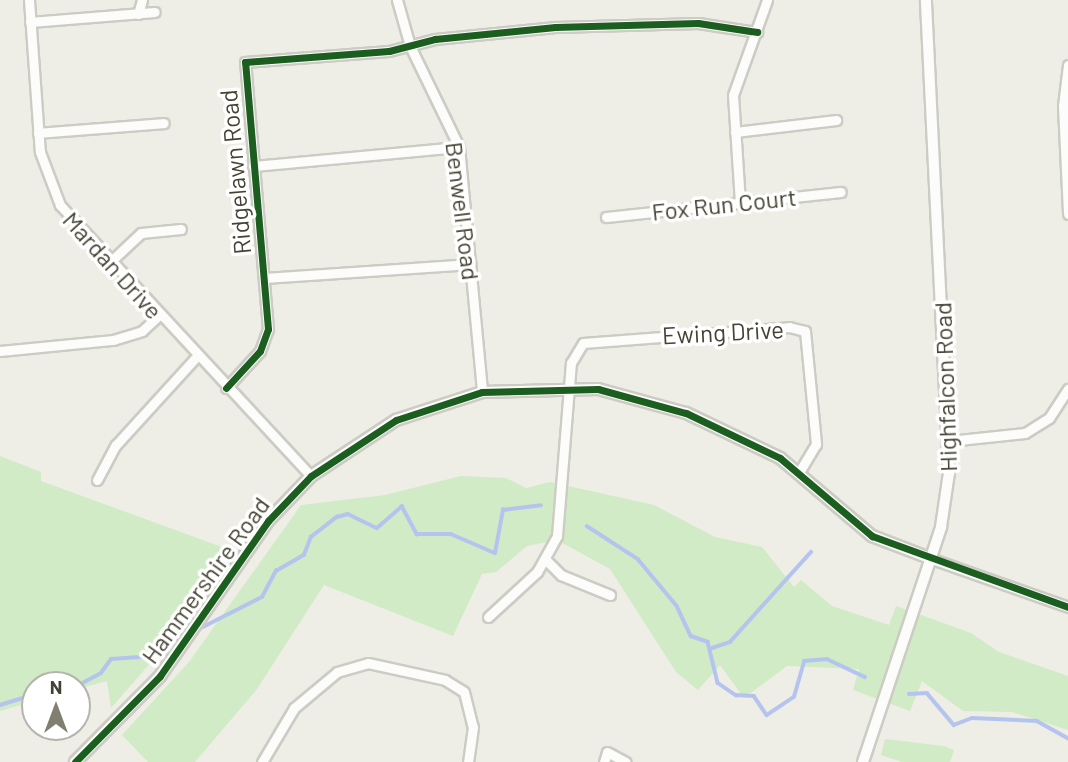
<!DOCTYPE html>
<html>
<head>
<meta charset="utf-8">
<style>
	body { margin:0 }
	#map { position:relative; width:1068px; height:762px; overflow:hidden; background:#eeeee6; font-family:Barlow,sans-serif }
	div>[style] { position:absolute }
	.green>* { inset:0; background:#d0ebc5 }
	.stream>* { height:3.5px; margin:-1.75px; padding:0 1.75px; transform-origin:1.75px; border-radius:1.75px; background:#b5c4ee }
	.roads { filter:drop-shadow(2px 0 #ccccc4) drop-shadow(-2px 0 #ccccc4) drop-shadow(0 2px #ccccc4) drop-shadow(0 -2px #ccccc4) }
	.minor>* { height:9px; margin:-4.5px; padding:0 4.5px; transform-origin:4.5px; border-radius:4.5px; background:#fcfcfb }
	.tertiary>* { height:10px; margin:-5px; padding:0 5px; transform-origin:5px; border-radius:5px; background:#fcfcfb }
	.cycleway>* { height:7px; margin:-3.5px; padding:0 3.5px; transform-origin:3.5px; border-radius:3.5px; background:#1b5e20 }
	span { translate:-50% -50%; white-space:nowrap; text-align:center; line-height:1.15; -webkit-text-stroke:7px #fff; paint-order:stroke }
	.street-label { font-size:24px; color:#444333 }
	.north { position:absolute; left:21px; top:671px; width:70px; height:70px; box-sizing:border-box; background:#fff; border:2px solid #b4b4ad; border-radius:50%; rotate:0deg; font-size:19px; font-weight:700; line-height:28px; text-align:center; color:#444333 }
	.north::after { content:''; display:block; margin:auto; width:24px; height:32px; background:#807f72; clip-path:polygon(50% 0,100% 100%,50% 72%,0 100%) }
</style>
</head>
<body>
<div id="map">
	<div class="green">
		<i style="clip-path:polygon(0 456px,41px 472px,41px 481px,230px 550px,174px 636px,111px 708px,107px 681px,77px 689px,35px 685px,35px 701px,0 711px)"></i>
		<i style="clip-path:polygon(461px 476px,506px 478px,526px 488px,550px 482px,654px 505px,715px 537px,762px 547px,794px 587px,801px 580px,832px 606px,889px 625px,896px 606px,971px 633px,999px 652px,1068px 676px,1068px 730px,1012px 712px,963px 711px,922px 681px,910px 711px,853px 690px,859px 669px,787px 666px,744px 698px,720px 665px,698px 690px,676px 672px,610px 569px,557px 540px,527px 546px,496px 572px,482px 574px,453px 636px,324px 585px,257px 689px,195px 762px,148px 762px,122px 735px,189px 662px,301px 505px,385px 495px)"></i>
		<i style="clip-path:polygon(885px 739px,944px 746px,954px 750px,950px 762px,902px 762px,881px 755px)"></i>
	</div>
	<div class="stream">
		<i style="left:587px;top:526px;width:61px;rotate:32.9deg"></i>
		<i style="left:638px;top:559px;width:61px;rotate:50.3deg"></i>
		<i style="left:677px;top:606px;width:33px;rotate:65deg"></i>
		<i style="left:691px;top:636px;width:18px;rotate:19deg"></i>
		<i style="left:708px;top:642px;width:42px;rotate:76.3deg"></i>
		<i style="left:718px;top:683px;width:22px;rotate:34deg"></i>
		<i style="left:736px;top:695px;width:18px;rotate:3deg"></i>
		<i style="left:754px;top:696px;width:23px;rotate:56deg"></i>
		<i style="left:767px;top:715px;width:32px;rotate:-34deg"></i>
		<i style="left:794px;top:697px;width:37px;rotate:-74deg"></i>
		<i style="left:804px;top:661px;width:23px;rotate:-5deg"></i>
		<i style="left:827px;top:659px;width:42px;rotate:25.3deg"></i>
		<i style="left:197px;top:630px;width:73px;rotate:-26.9deg"></i>
		<i style="left:262px;top:597px;width:30px;rotate:-62deg"></i>
		<i style="left:276px;top:571px;width:32px;rotate:-30deg"></i>
		<i style="left:304px;top:555px;width:19px;rotate:-69deg"></i>
		<i style="left:311px;top:537px;width:33px;rotate:-38deg"></i>
		<i style="left:337px;top:517px;width:11px;rotate:-15deg"></i>
		<i style="left:348px;top:514px;width:32px;rotate:26deg"></i>
		<i style="left:377px;top:528px;width:33px;rotate:-41deg"></i>
		<i style="left:402px;top:506px;width:32px;rotate:62deg"></i>
		<i style="left:417px;top:534px;width:34px"></i>
		<i style="left:451px;top:534px;width:48px;rotate:23.4deg"></i>
		<i style="left:495px;top:553px;width:44px;rotate:-79.5deg"></i>
		<i style="left:503px;top:510px;width:38px;rotate:-7deg"></i>
		<i style="left:712px;top:648px;width:19px;rotate:-18deg"></i>
		<i style="left:730px;top:642px;width:121px;rotate:-48deg"></i>
		<i style="left:77px;top:686px;width:27px;rotate:-28deg"></i>
		<i style="left:101px;top:673px;width:17px;rotate:-54deg"></i>
		<i style="left:111px;top:659px;width:32px;rotate:-4deg"></i>
		<i style="left:143px;top:657px;width:42px;rotate:-26.6deg"></i>
		<i style="left:909px;top:694px;width:18px;rotate:-3deg"></i>
		<i style="left:927px;top:693px;width:42px;rotate:49.8deg"></i>
		<i style="left:954px;top:725px;width:19px;rotate:-21deg"></i>
		<i style="left:972px;top:718px;width:65px;rotate:2.6deg"></i>
		<i style="left:1037px;top:721px;width:35px;rotate:29deg"></i>
		<i style="left:0;top:705px;width:37px;rotate:-17deg"></i>
	</div>
	<div class="roads">
		<div class="minor">
			<i style="left:29px;top:0;width:152px;rotate:85.9deg"></i>
			<i style="left:40px;top:152px;width:57px;rotate:69.3deg"></i>
			<i style="left:60px;top:205px;width:369px;rotate:47.2deg"></i>
			<i style="left:397px;top:0;width:48px;rotate:74.2deg"></i>
			<i style="left:410px;top:46px;width:112px;rotate:64.1deg"></i>
			<i style="left:459px;top:147px;width:246px;rotate:84.6deg"></i>
			<i style="left:138px;top:14px;width:15px;rotate:-74deg"></i>
			<i style="left:30px;top:22px;width:125px;rotate:-4.6deg"></i>
			<i style="left:1068px;top:65px;width:41px;rotate:97deg"></i>
			<i style="left:1063px;top:106px;width:108px;rotate:87.3deg"></i>
			<i style="left:735px;top:132px;width:102px;rotate:-6.8deg"></i>
			<i style="left:38px;top:133px;width:126px;rotate:-4.5deg"></i>
			<i style="left:253px;top:166px;width:207px;rotate:-5.3deg"></i>
			<i style="left:740px;top:203px;width:108px;rotate:-93.7deg"></i>
			<i style="left:733px;top:95px;width:101px;rotate:-70.3deg"></i>
			<i style="left:606px;top:217px;width:236px;rotate:-6.1deg"></i>
			<i style="left:109px;top:263px;width:44px;rotate:-43.2deg"></i>
			<i style="left:141px;top:233px;width:40px;rotate:-5.7deg"></i>
			<i style="left:265px;top:278px;width:206px;rotate:-3.9deg"></i>
			<i style="left:0;top:351px;width:114px;rotate:-5.6deg"></i>
			<i style="left:113px;top:340px;width:30px;rotate:-17deg"></i>
			<i style="left:142px;top:331px;width:22px;rotate:-43deg"></i>
			<i style="left:226px;top:388px;width:50px;rotate:-47.4deg"></i>
			<i style="left:260px;top:351px;width:23px;rotate:-70deg"></i>
			<i style="left:268px;top:329px;width:268px;rotate:-94.9deg"></i>
			<i style="left:245px;top:62px;width:144px;rotate:-4.4deg"></i>
			<i style="left:389px;top:51px;width:48px;rotate:-14.6deg"></i>
			<i style="left:435px;top:39px;width:121px;rotate:-5.7deg"></i>
			<i style="left:555px;top:27px;width:143px;rotate:-1.6deg"></i>
			<i style="left:698px;top:23px;width:60px;rotate:8.7deg"></i>
			<i style="left:949px;top:441px;width:76px;rotate:-6deg"></i>
			<i style="left:1025px;top:433px;width:28px;rotate:-32deg"></i>
			<i style="left:1049px;top:418px;width:35px;rotate:-57deg"></i>
			<i style="left:97px;top:480px;width:40px;rotate:-62deg"></i>
			<i style="left:116px;top:445px;width:120px;rotate:-47.7deg"></i>
			<i style="left:545px;top:559px;width:23px;rotate:45deg"></i>
			<i style="left:561px;top:575px;width:53px;rotate:22.2deg"></i>
			<i style="left:932px;top:559px;width:144px;rotate:19.4deg"></i>
			<i style="left:488px;top:617px;width:67px;rotate:-42.6deg"></i>
			<i style="left:537px;top:572px;width:41px;rotate:-60.9deg"></i>
			<i style="left:557px;top:536px;width:174px;rotate:-85.4deg"></i>
			<i style="left:571px;top:363px;width:23px;rotate:-59deg"></i>
			<i style="left:583px;top:343px;width:207px;rotate:-4.4deg"></i>
			<i style="left:789px;top:327px;width:16px;rotate:14deg"></i>
			<i style="left:805px;top:331px;width:114px;rotate:84.4deg"></i>
			<i style="left:816px;top:444px;width:31px;rotate:121deg"></i>
			<i style="left:262px;top:762px;width:63px;rotate:-59.3deg"></i>
			<i style="left:294px;top:708px;width:56px;rotate:-39.9deg"></i>
			<i style="left:337px;top:672px;width:32px;rotate:-16deg"></i>
			<i style="left:368px;top:663px;width:79px;rotate:12.4deg"></i>
			<i style="left:445px;top:680px;width:22px;rotate:32deg"></i>
			<i style="left:464px;top:692px;width:36px;rotate:76deg"></i>
			<i style="left:473px;top:727px;width:35px;rotate:98deg"></i>
			<i style="left:604px;top:762px;width:10px;rotate:-73deg"></i>
			<i style="left:607px;top:752px;width:21px;rotate:28deg"></i>
		</div>
		<div class="tertiary">
			<i style="left:75px;top:762px;width:121px;rotate:-45.3deg"></i>
			<i style="left:160px;top:676px;width:189px;rotate:-55.1deg"></i>
			<i style="left:268px;top:521px;width:62px;rotate:-46.3deg"></i>
			<i style="left:311px;top:476px;width:102px;rotate:-33.4deg"></i>
			<i style="left:396px;top:420px;width:90px;rotate:-18deg"></i>
			<i style="left:482px;top:392px;width:116px;rotate:-1.5deg"></i>
			<i style="left:598px;top:389px;width:91px;rotate:15.3deg"></i>
			<i style="left:686px;top:413px;width:104px;rotate:25.6deg"></i>
			<i style="left:780px;top:458px;width:121px;rotate:40.3deg"></i>
			<i style="left:872px;top:536px;width:64px;rotate:21deg"></i>
			<i style="left:863px;top:762px;width:248px;rotate:-71.6deg"></i>
			<i style="left:941px;top:527px;width:55px;rotate:-81.6deg"></i>
			<i style="left:949px;top:473px;width:474px;rotate:-92.8deg"></i>
		</div>
	</div>
	<div class="cycleway">
		<i style="left:226px;top:388px;width:50px;rotate:-47.4deg"></i>
		<i style="left:260px;top:351px;width:23px;rotate:-70deg"></i>
		<i style="left:268px;top:329px;width:268px;rotate:-94.9deg"></i>
		<i style="left:245px;top:62px;width:144px;rotate:-4.4deg"></i>
		<i style="left:389px;top:51px;width:48px;rotate:-14.6deg"></i>
		<i style="left:435px;top:39px;width:121px;rotate:-5.7deg"></i>
		<i style="left:555px;top:27px;width:143px;rotate:-1.6deg"></i>
		<i style="left:698px;top:23px;width:60px;rotate:8.7deg"></i>
		<i style="left:75px;top:762px;width:121px;rotate:-45.3deg"></i>
		<i style="left:160px;top:676px;width:189px;rotate:-55.1deg"></i>
		<i style="left:268px;top:521px;width:62px;rotate:-46.3deg"></i>
		<i style="left:311px;top:476px;width:102px;rotate:-33.4deg"></i>
		<i style="left:396px;top:420px;width:90px;rotate:-18deg"></i>
		<i style="left:482px;top:392px;width:116px;rotate:-1.5deg"></i>
		<i style="left:598px;top:389px;width:91px;rotate:15.3deg"></i>
		<i style="left:686px;top:413px;width:104px;rotate:25.6deg"></i>
		<i style="left:780px;top:458px;width:121px;rotate:40.3deg"></i>
		<i style="left:872px;top:536px;width:208px;rotate:19.9deg"></i>
	</div>
	<div class="street-label">
		<span style="left:235px;top:172px;rotate:-95deg">Ridgelawn Road</span>
		<span style="left:724px;top:204px;rotate:-6deg">Fox Run Court</span>
		<span style="left:463px;top:211px;rotate:83deg">Benwell Road</span>
		<span style="left:113px;top:265px;rotate:48deg">Mardan Drive</span>
		<span style="left:723px;top:332px;rotate:-3deg">Ewing Drive</span>
		<span style="left:945px;top:387px;rotate:-92deg">Highfalcon Road</span>
		<span style="left:205px;top:580px;rotate:-54deg">Hammershire Road</span>
	</div>
	<div class="north">N</div>
</div>
</body>
</html>
